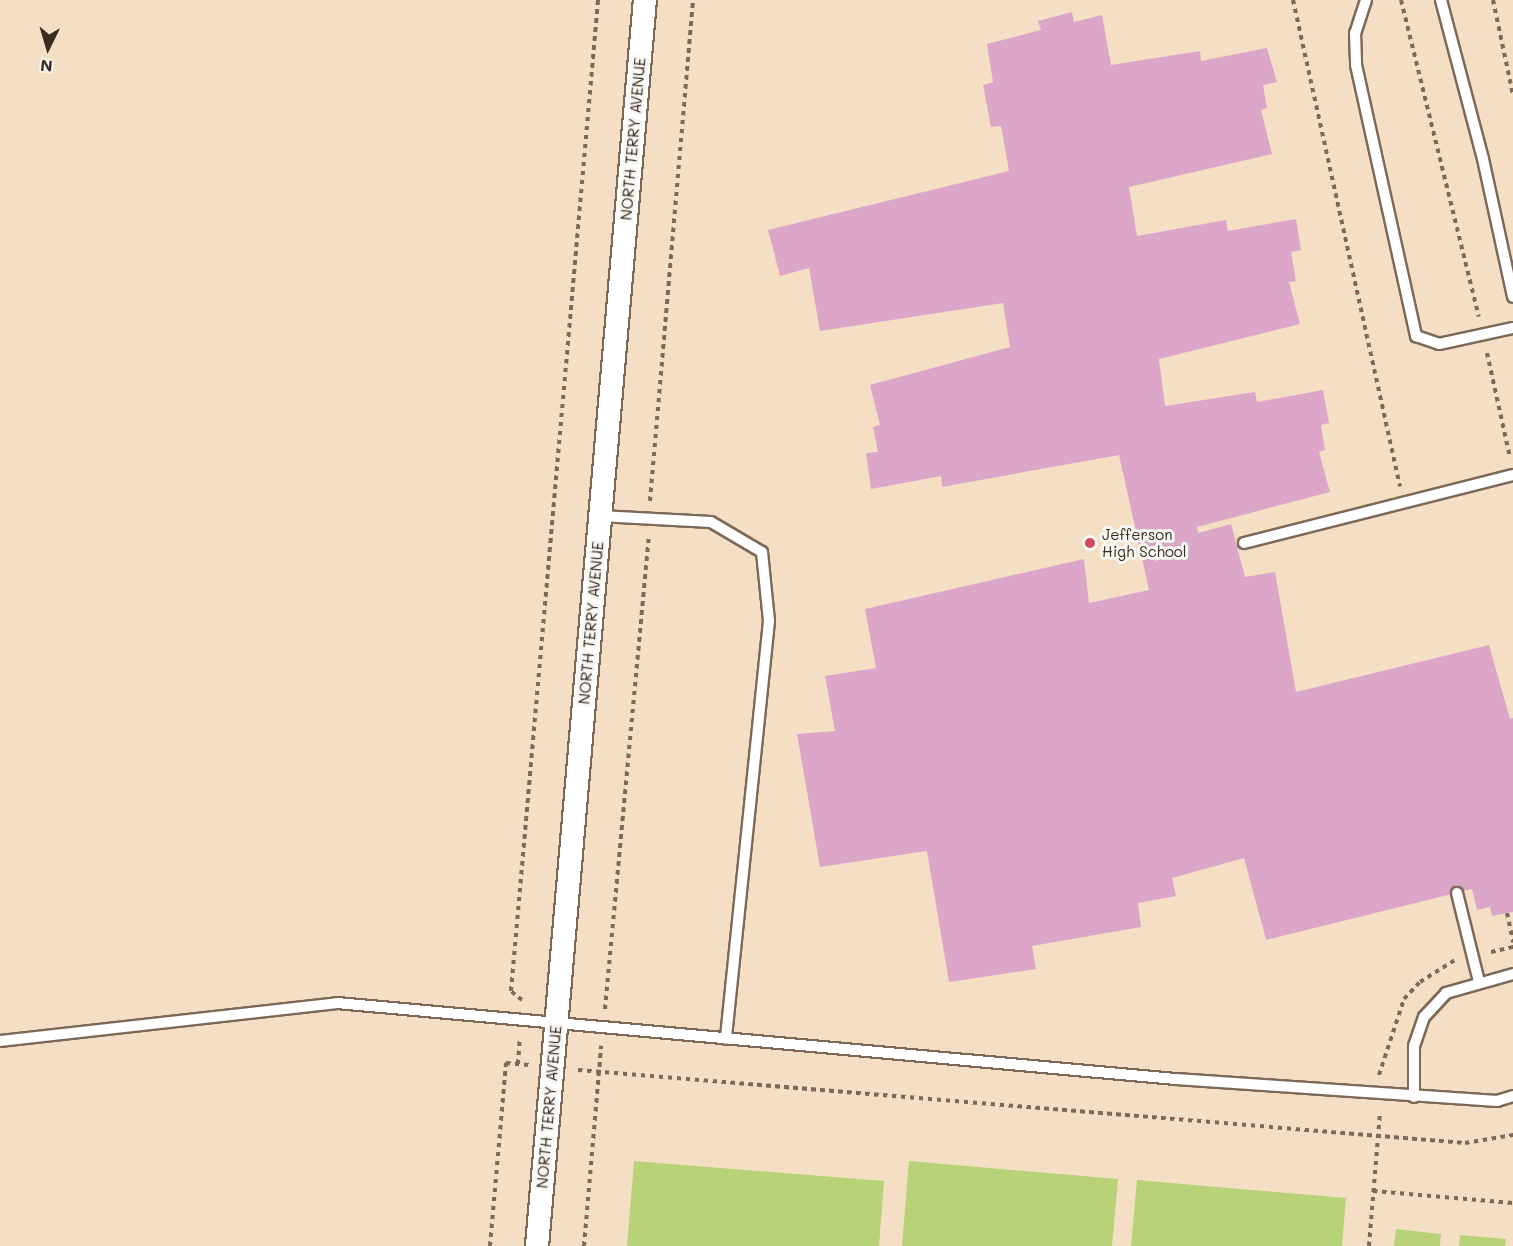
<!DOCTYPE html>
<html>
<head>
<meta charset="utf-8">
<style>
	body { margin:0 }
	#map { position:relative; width:1513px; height:1246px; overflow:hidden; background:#f4dfc5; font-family:Mali,sans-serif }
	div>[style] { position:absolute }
	.green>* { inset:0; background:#b8d278 }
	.building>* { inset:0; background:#dca6c9 }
	.path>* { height:4px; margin-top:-2px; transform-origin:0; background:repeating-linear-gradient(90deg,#7c6958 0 4.5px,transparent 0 9px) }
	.roads { filter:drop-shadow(2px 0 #7c6958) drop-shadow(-2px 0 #7c6958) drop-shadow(0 2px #7c6958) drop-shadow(0 -2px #7c6958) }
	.service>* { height:10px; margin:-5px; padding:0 5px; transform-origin:5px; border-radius:5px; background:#fff }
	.minor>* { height:22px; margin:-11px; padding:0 11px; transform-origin:11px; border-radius:11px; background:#fff }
	.dots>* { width:16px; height:16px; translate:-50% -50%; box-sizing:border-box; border:3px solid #f6f6f2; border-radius:50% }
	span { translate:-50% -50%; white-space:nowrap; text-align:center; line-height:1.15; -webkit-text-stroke:6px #f6f6f2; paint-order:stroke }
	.street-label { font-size:15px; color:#3b2a1e }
	.poi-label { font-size:15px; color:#3b2a1e }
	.left { translate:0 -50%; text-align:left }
	.north { position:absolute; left:18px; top:18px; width:60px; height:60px; -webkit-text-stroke:4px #f6f6f2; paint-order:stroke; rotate:185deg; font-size:16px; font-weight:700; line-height:24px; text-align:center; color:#3b2a1e }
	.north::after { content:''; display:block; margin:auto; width:21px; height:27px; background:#3b2a1e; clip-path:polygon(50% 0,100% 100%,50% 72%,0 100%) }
</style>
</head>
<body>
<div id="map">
	<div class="green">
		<i style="clip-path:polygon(634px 1161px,884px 1181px,879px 1246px,627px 1246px)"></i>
		<i style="clip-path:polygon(909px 1161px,1118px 1179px,1112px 1246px,902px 1246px)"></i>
		<i style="clip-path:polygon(1137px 1180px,1346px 1198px,1342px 1246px,1131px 1246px)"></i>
		<i style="clip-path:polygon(1396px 1229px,1441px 1234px,1440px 1246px,1394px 1246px)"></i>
		<i style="clip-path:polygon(1460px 1235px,1506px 1239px,1505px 1246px,1459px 1246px)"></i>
	</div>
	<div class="building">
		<i style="clip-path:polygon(1072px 12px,1074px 22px,1102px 15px,1111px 65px,1200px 51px,1201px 61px,1267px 48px,1277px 82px,1263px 85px,1267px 108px,1261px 110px,1272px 154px,1129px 187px,1137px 236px,1226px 220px,1228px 231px,1296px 219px,1301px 250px,1291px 252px,1296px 281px,1289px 282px,1300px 324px,1159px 359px,1165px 406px,1255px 392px,1257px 402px,1323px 390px,1329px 423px,1321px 425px,1325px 450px,1319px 452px,1330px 492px,1197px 527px,1198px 533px,1231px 524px,1245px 577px,1275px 572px,1296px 692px,1489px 645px,1510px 719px,1513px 718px,1513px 912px,1492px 916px,1490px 907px,1477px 910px,1472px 889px,1266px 940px,1244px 858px,1172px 878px,1176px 896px,1138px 903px,1141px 927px,1032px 946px,1036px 969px,949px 982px,927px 851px,820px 867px,797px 734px,835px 731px,825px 676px,876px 668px,865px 609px,1084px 559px,1089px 603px,1149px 590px,1119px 455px,942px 487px,941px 476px,871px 489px,866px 453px,878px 452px,873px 427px,880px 425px,870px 385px,1010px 347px,1003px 303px,820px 331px,809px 268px,780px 276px,768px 230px,1009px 171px,1001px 126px,991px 127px,983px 85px,993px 82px,987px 44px,1041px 30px,1038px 21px)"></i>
	</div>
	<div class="path">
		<i style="left:1293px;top:0;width:498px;rotate:77.6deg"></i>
		<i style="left:1401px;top:0;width:326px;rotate:76.2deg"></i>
		<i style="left:1493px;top:0;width:97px;rotate:78.1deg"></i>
		<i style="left:1487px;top:353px;width:107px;rotate:77.6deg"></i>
		<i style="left:650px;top:501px;width:503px;rotate:-85.09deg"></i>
		<i style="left:1507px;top:913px;width:30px;rotate:78deg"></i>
		<i style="left:1491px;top:952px;width:23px;rotate:-13deg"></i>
		<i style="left:522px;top:1000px;width:14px;rotate:-141deg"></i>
		<i style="left:511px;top:991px;width:995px;rotate:-84.98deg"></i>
		<i style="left:605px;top:1009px;width:472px;rotate:-84.7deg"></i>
		<i style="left:518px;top:1064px;width:27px;rotate:-86deg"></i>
		<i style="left:578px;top:1070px;width:890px;rotate:4.7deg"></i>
		<i style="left:1465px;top:1143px;width:49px;rotate:-9.5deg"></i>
		<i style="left:1379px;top:1075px;width:80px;rotate:-71.8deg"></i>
		<i style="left:1404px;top:999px;width:23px;rotate:-47deg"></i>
		<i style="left:1420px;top:982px;width:41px;rotate:-32.2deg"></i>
		<i style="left:1373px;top:1191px;width:141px;rotate:4.9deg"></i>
		<i style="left:490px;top:1246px;width:184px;rotate:-85deg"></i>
		<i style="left:506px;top:1063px;width:23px;rotate:5deg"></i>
		<i style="left:584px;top:1246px;width:201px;rotate:-85.1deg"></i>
		<i style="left:1369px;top:1246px;width:134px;rotate:-85.3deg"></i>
	</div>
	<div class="roads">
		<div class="service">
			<i style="left:1366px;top:0;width:35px;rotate:108deg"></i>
			<i style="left:1355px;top:33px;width:32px;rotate:88deg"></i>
			<i style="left:1356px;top:65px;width:278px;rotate:77.5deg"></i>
			<i style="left:1416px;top:336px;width:24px;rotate:19deg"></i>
			<i style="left:1439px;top:344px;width:76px;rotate:-12.2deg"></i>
			<i style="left:1441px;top:0;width:164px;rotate:75.2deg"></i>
			<i style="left:1483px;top:159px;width:141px;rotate:77.7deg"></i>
			<i style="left:600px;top:516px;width:111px;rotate:3.1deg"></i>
			<i style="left:711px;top:522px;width:59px;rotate:30.5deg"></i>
			<i style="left:762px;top:552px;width:69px;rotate:84.2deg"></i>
			<i style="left:769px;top:621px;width:420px;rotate:95.9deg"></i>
			<i style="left:1244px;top:543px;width:277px;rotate:-14.2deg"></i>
			<i style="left:1457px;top:893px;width:92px;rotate:76.1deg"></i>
			<i style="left:0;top:1041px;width:339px;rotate:-6.4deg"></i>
			<i style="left:337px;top:1003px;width:842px;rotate:5.18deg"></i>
			<i style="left:1176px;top:1079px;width:322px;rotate:3.9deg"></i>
			<i style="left:1497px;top:1101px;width:17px;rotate:-17deg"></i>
			<i style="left:1414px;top:1097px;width:51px;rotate:-90deg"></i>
			<i style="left:1414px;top:1046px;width:31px;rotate:-71deg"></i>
			<i style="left:1424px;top:1017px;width:33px;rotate:-47deg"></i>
			<i style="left:1446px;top:993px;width:70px;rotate:-15.8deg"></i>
		</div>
		<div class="minor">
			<i style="left:537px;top:1246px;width:1251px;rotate:-85.05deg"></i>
		</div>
	</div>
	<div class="dots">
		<i style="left:1090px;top:543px;background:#d1495b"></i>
	</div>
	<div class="street-label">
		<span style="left:633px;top:139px;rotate:-85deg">NORTH TERRY AVENUE</span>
		<span style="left:591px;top:623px;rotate:-85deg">NORTH TERRY AVENUE</span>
		<span style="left:549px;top:1107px;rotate:-85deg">NORTH TERRY AVENUE</span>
	</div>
	<div class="poi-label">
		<span class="left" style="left:1102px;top:543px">Jefferson<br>High School</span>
	</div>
	<div class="north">N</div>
</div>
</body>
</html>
